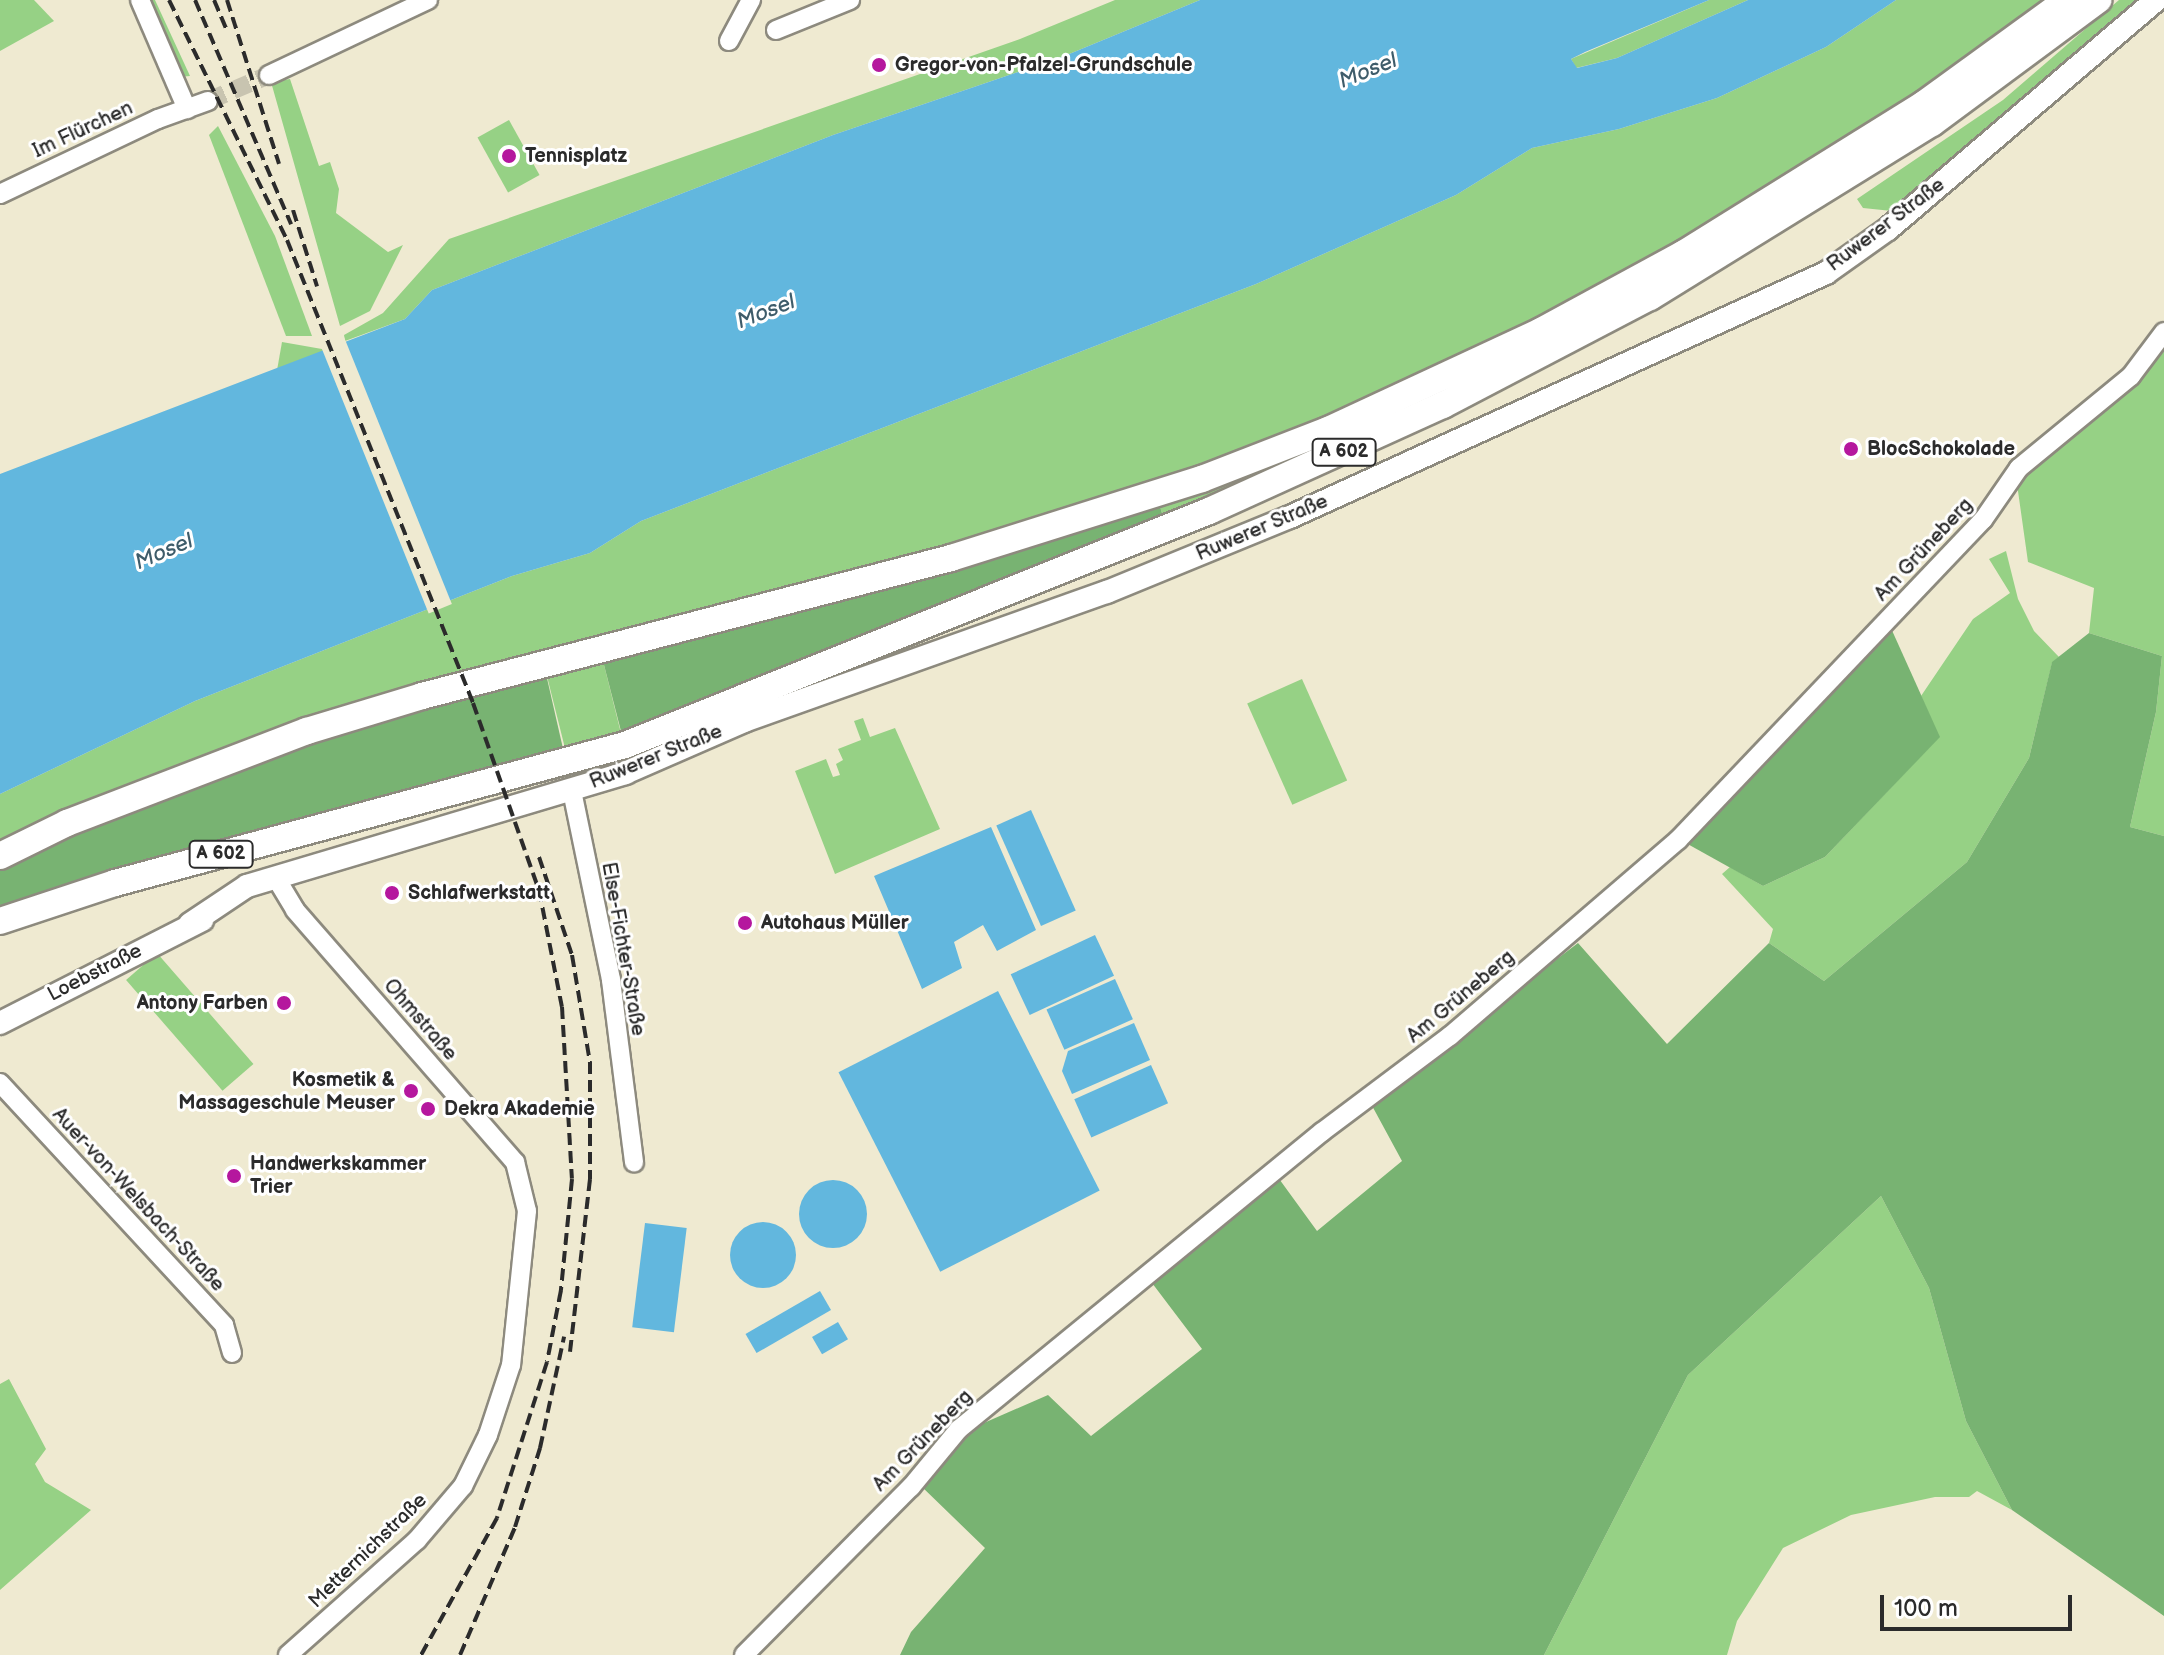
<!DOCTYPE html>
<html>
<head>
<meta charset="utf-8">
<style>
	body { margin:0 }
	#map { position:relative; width:2164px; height:1655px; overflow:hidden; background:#efead1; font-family:"Balsamiq Sans",sans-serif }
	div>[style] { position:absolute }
	.green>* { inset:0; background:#96d185; transform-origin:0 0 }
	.forest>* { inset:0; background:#78b372 }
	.water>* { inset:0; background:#62b7de; transform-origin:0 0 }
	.round { border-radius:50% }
	.pier>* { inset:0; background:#efead1; transform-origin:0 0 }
	.minor-tunnel>* { height:18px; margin-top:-9px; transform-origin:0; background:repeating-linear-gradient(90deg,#c8c4b0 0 18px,transparent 0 27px) }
	.roads { filter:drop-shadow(2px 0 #8d8a7e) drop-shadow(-2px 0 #8d8a7e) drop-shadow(0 2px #8d8a7e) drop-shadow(0 -2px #8d8a7e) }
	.minor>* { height:18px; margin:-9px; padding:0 9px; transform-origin:9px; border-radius:9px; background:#fff }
	.major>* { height:22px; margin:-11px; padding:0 11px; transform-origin:11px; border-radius:11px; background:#fff }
	.highway>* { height:26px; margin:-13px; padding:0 13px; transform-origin:13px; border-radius:13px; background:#fff }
	.rail>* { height:4px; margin-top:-2px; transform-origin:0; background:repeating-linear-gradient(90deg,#2b2b2b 0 12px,transparent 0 18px) }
	.dots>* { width:22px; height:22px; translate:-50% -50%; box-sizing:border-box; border:4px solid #fff; border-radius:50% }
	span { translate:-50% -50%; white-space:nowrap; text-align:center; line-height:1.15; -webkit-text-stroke:6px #fff; paint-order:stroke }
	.shield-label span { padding:2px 6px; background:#fff; border:2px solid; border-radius:6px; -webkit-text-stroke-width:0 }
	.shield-label { font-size:18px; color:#2b2b2b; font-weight:700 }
	.poi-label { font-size:20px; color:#2b2b2b; font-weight:700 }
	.left { translate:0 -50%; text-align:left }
	.right { translate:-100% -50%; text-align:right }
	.street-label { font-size:20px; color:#2b2b2b }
	.water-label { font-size:22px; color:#3e5c6a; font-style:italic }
	.scale { position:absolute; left:1880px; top:1595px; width:192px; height:36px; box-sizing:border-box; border:4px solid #2b2b2b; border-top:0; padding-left:10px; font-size:24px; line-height:28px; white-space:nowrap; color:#2b2b2b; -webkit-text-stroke:6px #fff; paint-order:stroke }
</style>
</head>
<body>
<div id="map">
	<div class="green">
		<i style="clip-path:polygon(0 0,34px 0,54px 21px,0 51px)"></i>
		<i style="clip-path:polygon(148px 0,155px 0,190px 76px,179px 77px)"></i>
		<i style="clip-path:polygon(1115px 0,1200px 0,1062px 57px,833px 135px,432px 290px,405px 319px,345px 341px,344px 335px,383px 313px,449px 239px,1020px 39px)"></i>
		<i style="clip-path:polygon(1709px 0,1748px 0,1617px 58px,1576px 68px,1571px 59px)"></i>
		<i style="clip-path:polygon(1896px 0,2047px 0,1930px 90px,1630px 272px,1375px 401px,1098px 504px,451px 675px,279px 730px,179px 765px,0 844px,0 794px,195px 701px,512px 576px,590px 553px,641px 521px,1256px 284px,1456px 195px,1532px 148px,1619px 129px,1717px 98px,1826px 47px)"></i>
		<i style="clip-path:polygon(2119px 0,2139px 0,1892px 211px,1863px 208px,1857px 199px,2003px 100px)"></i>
		<i style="clip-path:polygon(290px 79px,319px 166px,330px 162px,339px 189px,336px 213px,388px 252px,403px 245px,370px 311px,340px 326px,271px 82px)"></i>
		<i style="left:509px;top:120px;width:63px;height:36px;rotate:61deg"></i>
		<i style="clip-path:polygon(218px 126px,275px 236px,312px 336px,286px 336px,209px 135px)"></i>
		<i style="left:282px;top:342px;width:42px;height:302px;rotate:10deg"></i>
		<i style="clip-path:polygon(2164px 345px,2164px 836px,2130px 827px,2156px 712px,2162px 656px,2089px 633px,2094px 588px,2028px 562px,2017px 484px)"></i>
		<i style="clip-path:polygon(1434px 393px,1164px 520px,1159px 503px)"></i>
		<i style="clip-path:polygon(2006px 551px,2018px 599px,2034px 631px,2059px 657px,2052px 663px,2029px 758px,1967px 862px,1824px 981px,1769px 943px,1773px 929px,1722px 874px,1730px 867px,1763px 886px,1825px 857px,1939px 737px,1921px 696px,1973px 619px,2010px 593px,1989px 559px)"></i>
		<i style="left:603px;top:661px;width:76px;height:58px;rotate:76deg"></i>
		<i style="left:1302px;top:679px;width:111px;height:60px;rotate:66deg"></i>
		<i style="clip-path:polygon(863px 718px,870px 737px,895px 728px,940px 829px,835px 874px,795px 771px,826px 759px,833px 777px,840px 775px,836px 764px,843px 760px,838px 749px,861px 740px,854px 721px)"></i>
		<i style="left:157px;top:953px;width:147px;height:41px;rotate:49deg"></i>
		<i style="clip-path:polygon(1881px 1196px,1929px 1288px,1966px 1421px,2012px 1510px,1977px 1491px,1969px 1497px,1935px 1497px,1851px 1515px,1783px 1548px,1737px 1621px,1727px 1655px,1544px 1655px,1688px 1375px)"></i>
		<i style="clip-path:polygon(9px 1379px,46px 1449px,35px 1464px,45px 1482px,91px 1510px,0 1590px,0 1384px)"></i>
	</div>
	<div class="forest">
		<i style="clip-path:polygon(1159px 503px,1164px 520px,622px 735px,603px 661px)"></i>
		<i style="clip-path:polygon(1890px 626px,1940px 737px,1825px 857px,1763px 886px,1684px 842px)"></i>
		<i style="clip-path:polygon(2089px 633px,2162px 656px,2156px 712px,2130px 827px,2164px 836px,2164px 1616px,2012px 1510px,1966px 1421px,1929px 1288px,1881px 1196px,1688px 1375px,1544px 1655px,900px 1655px,911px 1632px,985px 1548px,920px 1485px,961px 1433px,1048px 1395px,1091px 1436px,1202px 1349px,1149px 1279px,1277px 1176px,1317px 1231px,1402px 1161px,1370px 1102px,1578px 943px,1667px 1044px,1769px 943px,1824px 981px,1967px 862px,2029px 758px,2052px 662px)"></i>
		<i style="clip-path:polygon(546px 674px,564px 753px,0 911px,0 865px,96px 822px,285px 748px)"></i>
	</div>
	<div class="water">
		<i style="clip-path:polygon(1200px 0,1709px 0,1585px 52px,1571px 59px,1577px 68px,1617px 58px,1748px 0,1896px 0,1826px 47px,1717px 98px,1619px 129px,1532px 148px,1456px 195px,1256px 284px,641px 521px,590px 553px,512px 576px,195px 701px,0 794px,0 474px,405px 319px,432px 290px,833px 135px,1062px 57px)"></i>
		<i style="left:1031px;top:810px;width:110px;height:38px;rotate:66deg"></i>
		<i style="clip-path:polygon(991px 827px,1036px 930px,997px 951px,983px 925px,954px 942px,962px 968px,922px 989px,874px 876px)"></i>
		<i style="left:1095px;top:935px;width:45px;height:93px;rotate:65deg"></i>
		<i style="left:1115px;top:979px;width:44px;height:75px;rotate:66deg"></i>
		<i style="left:998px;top:991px;width:224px;height:179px;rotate:63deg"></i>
		<i style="clip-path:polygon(1134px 1023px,1150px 1060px,1072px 1094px,1062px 1071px,1068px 1051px)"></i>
		<i style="left:1151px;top:1065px;width:42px;height:84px;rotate:66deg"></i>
		<i class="round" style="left:799px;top:1180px;width:68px;height:68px"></i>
		<i class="round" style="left:730px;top:1222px;width:66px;height:66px"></i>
		<i style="left:645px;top:1223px;width:42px;height:105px;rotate:7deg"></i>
		<i style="left:820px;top:1291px;width:22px;height:86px;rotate:60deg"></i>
		<i style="left:838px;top:1322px;width:20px;height:30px;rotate:60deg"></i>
	</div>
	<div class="pier">
		<i style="left:344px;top:337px;width:288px;height:25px;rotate:68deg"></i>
	</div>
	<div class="minor-tunnel">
		<i style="left:208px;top:101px;width:66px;rotate:-23.1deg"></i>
	</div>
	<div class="roads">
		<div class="minor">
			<i style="left:140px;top:0;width:119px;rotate:66.7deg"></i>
			<i style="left:776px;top:30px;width:80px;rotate:-22.1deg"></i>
			<i style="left:729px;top:41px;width:47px;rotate:-61.8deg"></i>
			<i style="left:269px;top:75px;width:176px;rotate:-25.3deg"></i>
			<i style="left:0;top:194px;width:175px;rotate:-25.4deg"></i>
			<i style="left:158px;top:119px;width:53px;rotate:-19.8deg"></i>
			<i style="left:572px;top:791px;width:193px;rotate:78.3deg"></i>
			<i style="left:611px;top:980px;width:184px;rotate:82.8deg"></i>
			<i style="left:276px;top:878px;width:37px;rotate:59deg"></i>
			<i style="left:295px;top:910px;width:335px;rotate:48.9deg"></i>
			<i style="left:515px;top:1162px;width:50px;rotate:76.2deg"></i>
			<i style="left:527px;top:1211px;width:155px;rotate:95.9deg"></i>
			<i style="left:511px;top:1365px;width:74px;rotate:108.2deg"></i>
			<i style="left:488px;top:1435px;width:57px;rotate:116.1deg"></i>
			<i style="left:463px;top:1486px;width:71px;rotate:130.4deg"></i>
			<i style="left:417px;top:1540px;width:173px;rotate:138.3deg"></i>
			<i style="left:0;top:1083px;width:330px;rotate:47.2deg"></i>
			<i style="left:224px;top:1325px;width:29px;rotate:74deg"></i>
			<i style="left:744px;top:1655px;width:237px;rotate:-45.2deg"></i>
			<i style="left:911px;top:1487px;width:75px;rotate:-50.4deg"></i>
			<i style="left:959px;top:1429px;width:469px;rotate:-39.3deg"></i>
			<i style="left:1322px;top:1132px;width:160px;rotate:-36.9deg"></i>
			<i style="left:1450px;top:1036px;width:301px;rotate:-40.7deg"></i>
			<i style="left:1678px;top:840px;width:442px;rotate:-46.4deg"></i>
			<i style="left:1983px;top:520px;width:63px;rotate:-55.3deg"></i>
			<i style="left:2019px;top:468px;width:145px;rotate:-39.4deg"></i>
			<i style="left:2131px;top:376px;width:55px;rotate:-53.1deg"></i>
		</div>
		<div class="major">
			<i style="left:190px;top:924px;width:69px;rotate:-33.7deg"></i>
			<i style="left:247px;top:886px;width:395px;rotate:-16.6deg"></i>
			<i style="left:625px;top:773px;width:130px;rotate:-23.6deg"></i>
			<i style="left:744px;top:721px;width:385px;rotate:-19.6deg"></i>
			<i style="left:1107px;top:592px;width:198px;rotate:-22.3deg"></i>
			<i style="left:1290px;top:517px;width:589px;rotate:-24.48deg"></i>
			<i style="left:1826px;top:273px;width:76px;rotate:-35.4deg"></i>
			<i style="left:1888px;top:229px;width:353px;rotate:-40.5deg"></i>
			<i style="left:0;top:1023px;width:227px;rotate:-27deg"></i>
		</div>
		<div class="highway">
			<i style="left:0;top:856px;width:75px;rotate:-26.2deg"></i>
			<i style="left:67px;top:823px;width:257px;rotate:-21deg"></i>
			<i style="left:307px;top:731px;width:120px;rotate:-16.9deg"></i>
			<i style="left:422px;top:696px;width:547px;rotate:-14.62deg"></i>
			<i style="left:951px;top:558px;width:263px;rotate:-17.5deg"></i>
			<i style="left:1202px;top:479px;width:135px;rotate:-21.3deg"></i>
			<i style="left:1328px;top:430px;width:235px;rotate:-24.9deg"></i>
			<i style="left:1541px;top:331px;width:162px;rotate:-28.5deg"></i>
			<i style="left:1683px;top:254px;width:284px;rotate:-31.9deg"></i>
			<i style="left:1924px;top:104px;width:177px;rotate:-36deg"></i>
			<i style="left:0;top:921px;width:121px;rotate:-18.3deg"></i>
			<i style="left:115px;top:883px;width:528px;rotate:-15.14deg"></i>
			<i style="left:625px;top:745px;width:629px;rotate:-21.84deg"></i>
			<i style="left:1209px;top:511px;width:257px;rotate:-24.4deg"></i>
			<i style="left:1443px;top:405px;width:233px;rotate:-27.6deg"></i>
			<i style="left:1650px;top:297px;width:331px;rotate:-31.7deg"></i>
			<i style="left:1932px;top:123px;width:207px;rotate:-36.5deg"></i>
		</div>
	</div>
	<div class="rail">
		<i style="left:169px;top:0;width:267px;rotate:63.8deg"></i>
		<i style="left:287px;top:240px;width:499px;rotate:68.1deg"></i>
		<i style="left:473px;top:703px;width:198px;rotate:70.6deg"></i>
		<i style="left:539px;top:890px;width:119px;rotate:78.9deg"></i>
		<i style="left:562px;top:1007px;width:172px;rotate:86.7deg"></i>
		<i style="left:572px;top:1179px;width:112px;rotate:95.7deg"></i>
		<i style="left:561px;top:1290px;width:73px;rotate:101deg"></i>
		<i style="left:547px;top:1362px;width:164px;rotate:107.8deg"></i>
		<i style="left:497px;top:1518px;width:157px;rotate:119deg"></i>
		<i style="left:195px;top:0;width:244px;rotate:66.8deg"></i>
		<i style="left:214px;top:0;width:33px;rotate:67deg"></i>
		<i style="left:227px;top:0;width:172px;rotate:72.4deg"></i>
		<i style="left:293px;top:210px;width:80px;rotate:72.5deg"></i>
		<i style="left:539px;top:857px;width:103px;rotate:71.4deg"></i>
		<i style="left:572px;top:955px;width:109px;rotate:80.5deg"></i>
		<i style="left:590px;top:1062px;width:117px;rotate:90deg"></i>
		<i style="left:590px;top:1179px;width:174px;rotate:96.6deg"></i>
		<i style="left:460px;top:1655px;width:139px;rotate:-66.7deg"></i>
		<i style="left:515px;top:1527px;width:83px;rotate:-72.4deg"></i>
		<i style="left:540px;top:1448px;width:114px;rotate:-77.8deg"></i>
	</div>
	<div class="dots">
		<i style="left:879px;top:65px;background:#b5179e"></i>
		<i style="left:509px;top:156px;background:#b5179e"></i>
		<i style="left:1851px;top:449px;background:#b5179e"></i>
		<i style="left:392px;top:893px;background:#b5179e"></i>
		<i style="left:745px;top:923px;background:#b5179e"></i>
		<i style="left:284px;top:1003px;background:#b5179e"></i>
		<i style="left:411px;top:1091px;background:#b5179e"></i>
		<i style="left:428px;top:1109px;background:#b5179e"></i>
		<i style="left:234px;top:1176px;background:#b5179e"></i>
	</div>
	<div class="shield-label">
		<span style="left:1344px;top:452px">A 602</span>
		<span style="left:221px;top:854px">A 602</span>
	</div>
	<div class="poi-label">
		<span class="left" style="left:895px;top:65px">Gregor-von-Pfalzel-Grundschule</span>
		<span class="left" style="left:525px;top:156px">Tennisplatz</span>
		<span class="left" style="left:1867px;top:449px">BlocSchokolade</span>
		<span class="left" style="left:408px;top:893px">Schlafwerkstatt</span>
		<span class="left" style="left:761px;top:923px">Autohaus Müller</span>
		<span class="right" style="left:268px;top:1003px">Antony Farben</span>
		<span class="right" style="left:395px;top:1092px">Kosmetik &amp;<br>Massageschule Meuser</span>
		<span class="left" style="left:444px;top:1109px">Dekra Akademie</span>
		<span class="left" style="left:250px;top:1176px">Handwerkskammer<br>Trier</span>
	</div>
	<div class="street-label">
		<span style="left:83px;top:130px;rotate:-25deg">Im Flürchen</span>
		<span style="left:1886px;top:225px;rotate:-37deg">Ruwerer Straße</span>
		<span style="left:1262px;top:528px;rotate:-23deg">Ruwerer Straße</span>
		<span style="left:1924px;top:550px;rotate:-47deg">Am Grüneberg</span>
		<span style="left:656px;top:757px;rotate:-22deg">Ruwerer Straße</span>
		<span style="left:623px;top:949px;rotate:80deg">Else-Fichter-Straße</span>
		<span style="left:95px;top:973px;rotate:-27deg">Loebstraße</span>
		<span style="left:1461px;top:997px;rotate:-40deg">Am Grüneberg</span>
		<span style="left:420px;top:1020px;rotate:49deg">Ohmstraße</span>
		<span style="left:138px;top:1200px;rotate:47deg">Auer-von-Welsbach-Straße</span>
		<span style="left:923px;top:1441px;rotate:-46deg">Am Grüneberg</span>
		<span style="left:368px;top:1551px;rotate:-44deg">Metternichstraße</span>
	</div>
	<div class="water-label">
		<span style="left:1368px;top:71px;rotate:-22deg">Mosel</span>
		<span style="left:766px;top:312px;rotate:-21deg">Mosel</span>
		<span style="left:164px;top:552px;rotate:-23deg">Mosel</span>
	</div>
	<div class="scale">100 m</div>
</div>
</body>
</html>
